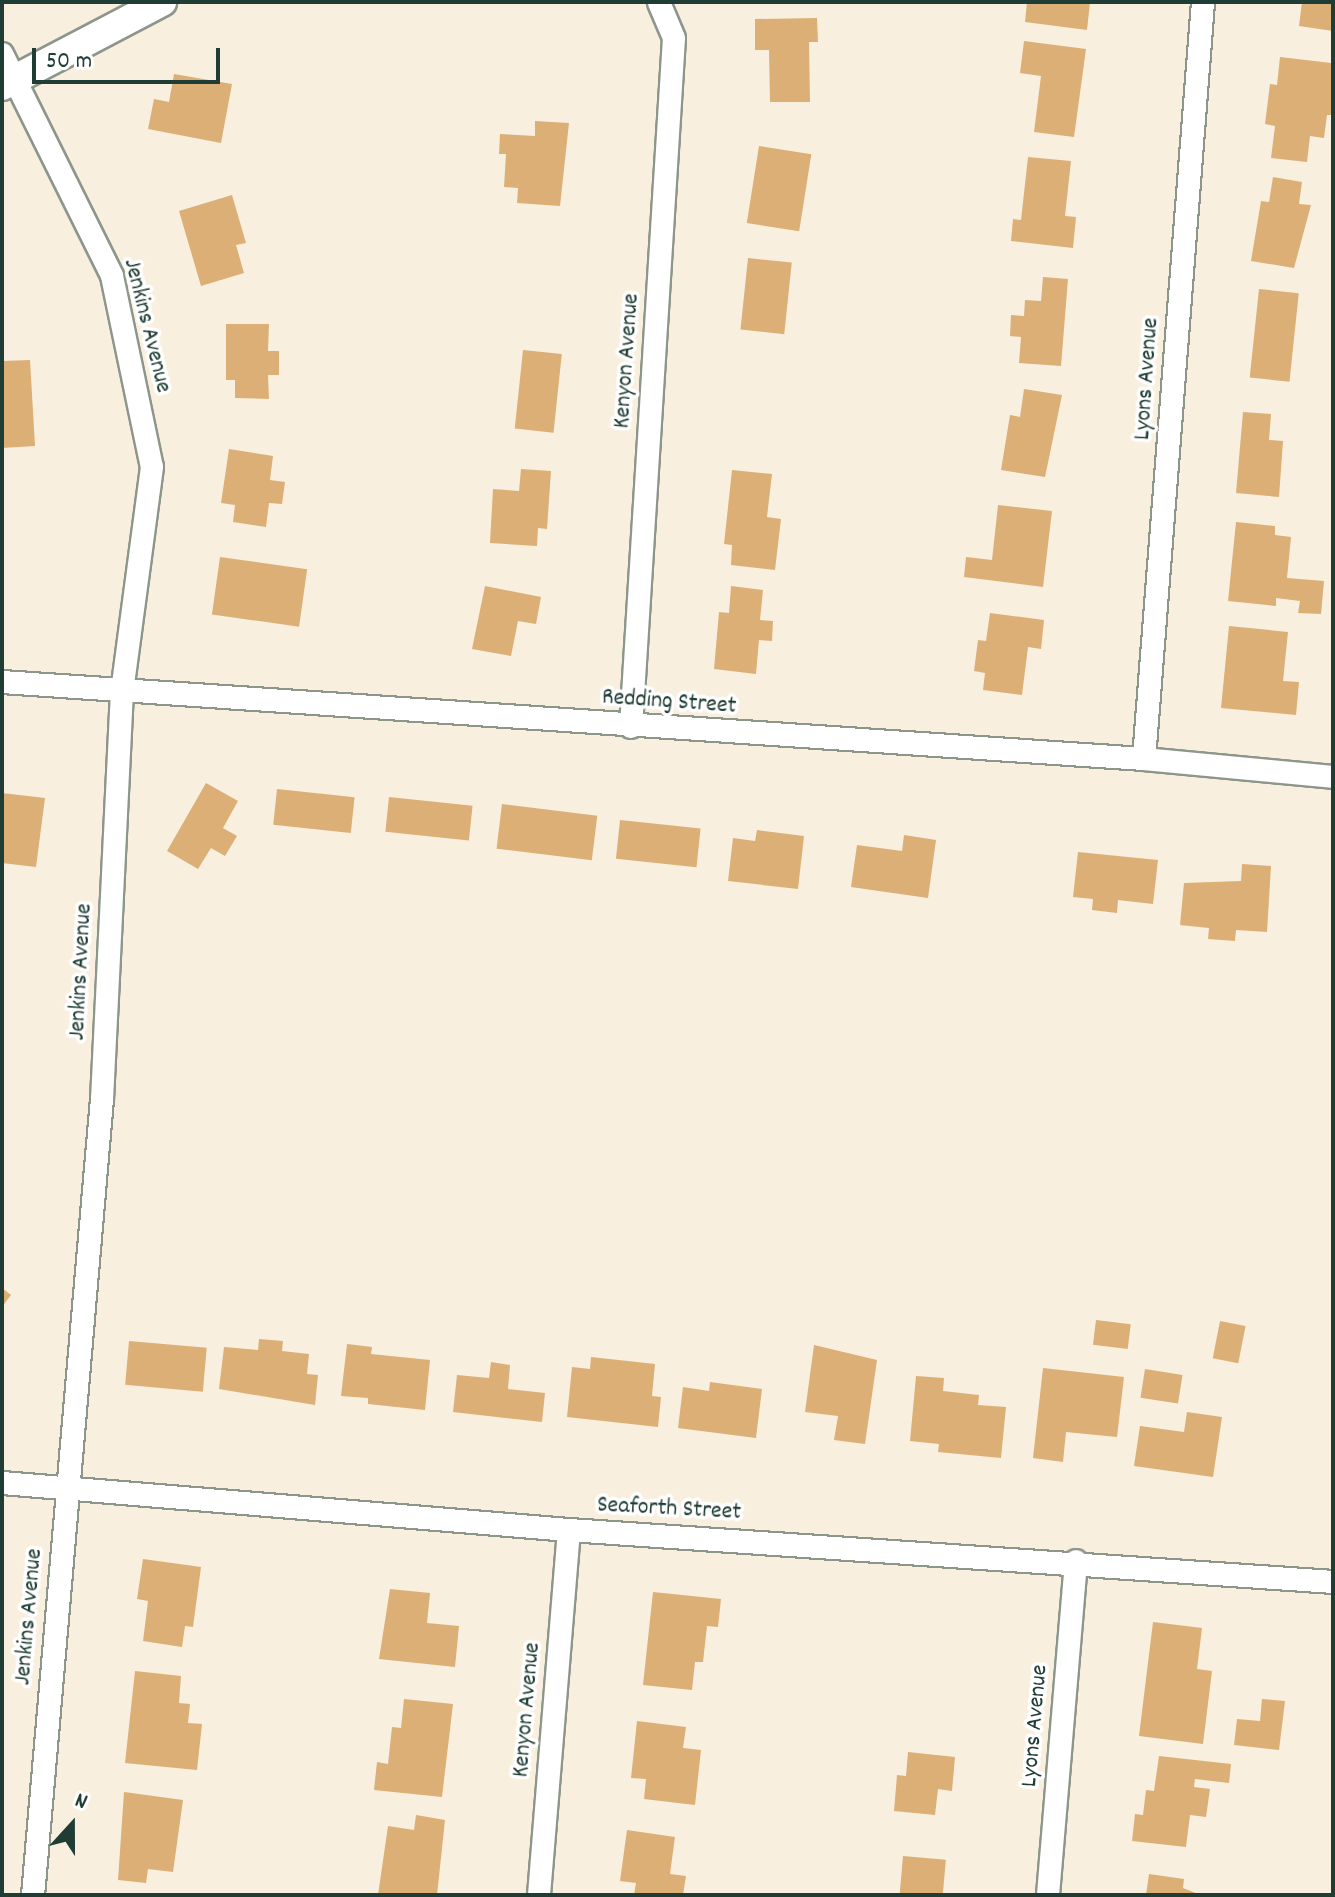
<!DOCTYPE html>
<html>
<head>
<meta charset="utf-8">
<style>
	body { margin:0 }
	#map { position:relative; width:1335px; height:1897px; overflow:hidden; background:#f8efdf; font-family:Dekko,sans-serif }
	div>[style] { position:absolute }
	.building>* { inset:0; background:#dcaf76; transform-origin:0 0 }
	.roads { filter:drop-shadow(2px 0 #8c968a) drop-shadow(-2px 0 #8c968a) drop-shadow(0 2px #8c968a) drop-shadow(0 -2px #8c968a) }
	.minor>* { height:22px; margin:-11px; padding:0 11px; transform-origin:11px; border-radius:11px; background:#fff }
	.tertiary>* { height:28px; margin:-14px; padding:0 14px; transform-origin:14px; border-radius:14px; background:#fff }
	span { translate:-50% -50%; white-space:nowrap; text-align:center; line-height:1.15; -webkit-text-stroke:7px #fff; paint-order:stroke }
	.street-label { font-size:24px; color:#1f3d34 }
	.frame { position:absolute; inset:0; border:4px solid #1f3d34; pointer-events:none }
	.north { position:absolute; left:32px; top:1785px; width:80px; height:80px; -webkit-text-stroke:6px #fff; paint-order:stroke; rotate:21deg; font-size:22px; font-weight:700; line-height:32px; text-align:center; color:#1f3d34 }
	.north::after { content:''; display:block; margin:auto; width:28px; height:36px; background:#1f3d34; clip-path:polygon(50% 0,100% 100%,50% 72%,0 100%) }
	.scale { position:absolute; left:32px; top:48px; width:188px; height:36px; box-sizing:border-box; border:4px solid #1f3d34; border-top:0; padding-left:10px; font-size:24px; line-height:28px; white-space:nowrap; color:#1f3d34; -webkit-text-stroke:6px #fff; paint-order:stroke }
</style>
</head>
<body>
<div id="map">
	<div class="building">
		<i style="clip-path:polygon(1027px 2px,1090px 2px,1087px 30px,1025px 22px)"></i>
		<i style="clip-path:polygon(1302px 2px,1333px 2px,1333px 31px,1299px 26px)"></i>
		<i style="clip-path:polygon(817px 18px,818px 42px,809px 42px,810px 102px,770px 102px,769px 50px,755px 50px,755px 19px)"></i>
		<i style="clip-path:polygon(1024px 41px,1086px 49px,1074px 137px,1034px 132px,1041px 76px,1020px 73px)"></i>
		<i style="clip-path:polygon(1280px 57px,1331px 63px,1333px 115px,1327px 115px,1324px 138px,1310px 136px,1307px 162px,1271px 158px,1275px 126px,1265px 124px,1270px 84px,1277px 85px)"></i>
		<i style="clip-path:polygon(174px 74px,232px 84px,221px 143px,148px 129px,154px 99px,169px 102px)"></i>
		<i style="clip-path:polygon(535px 121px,569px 123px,560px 206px,517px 203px,518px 188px,504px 187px,506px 154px,499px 154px,500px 134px,535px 136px)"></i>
		<i style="left:759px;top:146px;width:53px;height:78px;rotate:9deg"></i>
		<i style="clip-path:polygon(1028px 157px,1071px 161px,1065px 216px,1076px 217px,1073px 248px,1011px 241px,1013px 219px,1021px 220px)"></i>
		<i style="clip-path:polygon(1273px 177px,1302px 182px,1299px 204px,1311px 205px,1294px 268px,1251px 261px,1261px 201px,1269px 202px)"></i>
		<i style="clip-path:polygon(232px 195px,246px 243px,236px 245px,244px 273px,201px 286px,179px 211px)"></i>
		<i style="left:748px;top:258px;width:44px;height:72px;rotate:6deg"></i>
		<i style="clip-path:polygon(1043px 277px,1068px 279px,1061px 366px,1019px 363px,1021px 337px,1010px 336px,1011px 315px,1024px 316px,1025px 300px,1041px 301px)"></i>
		<i style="left:1259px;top:289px;width:40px;height:89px;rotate:6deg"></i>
		<i style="clip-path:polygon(226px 324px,269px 324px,268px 351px,279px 351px,279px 375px,268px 375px,269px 399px,235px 398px,235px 380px,226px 380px)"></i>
		<i style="left:523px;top:350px;width:39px;height:79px;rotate:6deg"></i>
		<i style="clip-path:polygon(30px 360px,35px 446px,2px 448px,2px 361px)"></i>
		<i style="clip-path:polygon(1024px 389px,1062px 395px,1045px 477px,1001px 470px,1010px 415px,1020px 417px)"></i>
		<i style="clip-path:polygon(1243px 412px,1271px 414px,1269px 440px,1283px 441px,1279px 497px,1236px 493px)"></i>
		<i style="clip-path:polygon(229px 449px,273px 456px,270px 480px,285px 482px,282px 504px,269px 503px,266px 527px,233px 522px,235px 505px,221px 503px)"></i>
		<i style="clip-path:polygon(521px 469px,551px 471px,547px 529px,538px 528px,537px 546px,490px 543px,493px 489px,519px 491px)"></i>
		<i style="clip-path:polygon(732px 470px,772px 474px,767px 517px,781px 519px,775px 570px,731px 565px,732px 545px,724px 544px)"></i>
		<i style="clip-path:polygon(998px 505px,1052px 511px,1043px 587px,964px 577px,966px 557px,992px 560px)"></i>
		<i style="clip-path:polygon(1236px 522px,1275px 526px,1275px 535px,1291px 537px,1287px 578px,1324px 581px,1321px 614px,1298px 613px,1300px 601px,1276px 598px,1276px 606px,1228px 601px)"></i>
		<i style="left:220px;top:557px;width:88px;height:58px;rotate:8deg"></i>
		<i style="clip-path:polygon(485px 586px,541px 597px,536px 624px,518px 621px,511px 656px,472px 649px)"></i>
		<i style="clip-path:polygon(731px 586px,763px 590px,760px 620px,773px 621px,772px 641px,759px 640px,756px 674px,714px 669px,719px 612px,729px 613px)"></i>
		<i style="clip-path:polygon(990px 613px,1044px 620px,1041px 649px,1028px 647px,1022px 695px,983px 690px,985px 673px,974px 671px,978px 640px,986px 641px)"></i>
		<i style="clip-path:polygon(1229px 626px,1288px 632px,1283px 681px,1299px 682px,1296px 715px,1221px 708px)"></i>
		<i style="clip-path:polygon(206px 783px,238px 801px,223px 828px,237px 836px,225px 856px,211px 848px,198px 869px,167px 851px)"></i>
		<i style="left:277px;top:789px;width:78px;height:36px;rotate:6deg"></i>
		<i style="clip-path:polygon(2px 793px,45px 798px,36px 867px,2px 863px)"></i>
		<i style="left:389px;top:797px;width:84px;height:35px;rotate:6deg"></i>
		<i style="left:502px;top:804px;width:96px;height:45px;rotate:7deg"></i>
		<i style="left:620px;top:820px;width:81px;height:39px;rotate:6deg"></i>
		<i style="clip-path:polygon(757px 830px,804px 836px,798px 889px,728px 881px,733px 838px,755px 841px)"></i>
		<i style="clip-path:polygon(904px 835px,936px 840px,928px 898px,851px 887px,857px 845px,902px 851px)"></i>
		<i style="clip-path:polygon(1078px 852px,1158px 860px,1153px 904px,1118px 900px,1117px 913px,1092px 910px,1093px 899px,1073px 897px)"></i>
		<i style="clip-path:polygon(1242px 864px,1271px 866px,1267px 932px,1236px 930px,1235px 941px,1208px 939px,1209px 928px,1180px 925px,1184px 883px,1241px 881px)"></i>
		<i style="clip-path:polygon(2px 1288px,11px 1295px,2px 1307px)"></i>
		<i style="left:1096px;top:1320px;width:35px;height:25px;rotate:7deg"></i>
		<i style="left:1220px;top:1321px;width:26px;height:38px;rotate:11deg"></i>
		<i style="clip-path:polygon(259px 1339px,283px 1341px,282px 1351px,309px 1354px,307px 1374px,318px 1375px,315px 1405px,219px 1389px,224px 1347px,258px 1350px)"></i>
		<i style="left:129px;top:1341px;width:78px;height:44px;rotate:5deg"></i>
		<i style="clip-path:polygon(347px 1344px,372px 1347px,371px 1354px,430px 1360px,425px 1410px,368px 1404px,368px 1398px,341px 1396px)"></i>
		<i style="clip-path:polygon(814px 1345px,877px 1360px,865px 1444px,834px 1440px,838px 1416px,805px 1412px)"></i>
		<i style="clip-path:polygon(591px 1357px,655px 1364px,652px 1396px,661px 1397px,658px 1427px,567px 1417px,572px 1367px,590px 1369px)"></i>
		<i style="clip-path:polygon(491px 1362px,510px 1365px,508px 1389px,545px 1393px,542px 1422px,453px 1412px,457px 1375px,489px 1378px)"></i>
		<i style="clip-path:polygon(1043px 1368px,1124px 1377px,1117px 1437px,1066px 1432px,1063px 1462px,1033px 1458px)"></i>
		<i style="left:1145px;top:1369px;width:38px;height:29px;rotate:9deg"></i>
		<i style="clip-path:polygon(916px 1376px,944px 1378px,943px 1391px,979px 1395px,978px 1405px,1006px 1407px,1001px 1458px,938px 1452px,939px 1444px,910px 1441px)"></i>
		<i style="clip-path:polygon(710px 1382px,762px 1389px,756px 1438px,678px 1428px,683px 1387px,709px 1391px)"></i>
		<i style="clip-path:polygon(1187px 1412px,1222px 1417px,1213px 1477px,1134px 1466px,1140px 1426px,1184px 1432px)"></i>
		<i style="clip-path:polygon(143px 1559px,201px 1567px,193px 1627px,185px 1626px,182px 1647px,143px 1641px,148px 1601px,137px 1599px)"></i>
		<i style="clip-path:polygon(390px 1589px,430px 1593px,427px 1623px,459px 1626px,455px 1667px,379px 1659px)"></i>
		<i style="clip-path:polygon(653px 1592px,721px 1599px,718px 1627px,707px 1626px,703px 1662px,695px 1662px,692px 1690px,643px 1685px)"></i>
		<i style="clip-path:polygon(1153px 1622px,1202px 1628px,1197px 1669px,1212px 1671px,1203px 1744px,1139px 1736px)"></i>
		<i style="clip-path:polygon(135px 1671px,181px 1676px,179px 1703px,190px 1704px,188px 1723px,202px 1724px,197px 1770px,125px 1763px)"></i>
		<i style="clip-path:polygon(404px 1699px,453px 1704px,442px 1797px,374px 1790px,377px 1762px,388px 1764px,392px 1727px,401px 1728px)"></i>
		<i style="clip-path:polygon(1262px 1699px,1285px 1701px,1279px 1750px,1234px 1745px,1237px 1719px,1260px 1721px)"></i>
		<i style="clip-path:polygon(637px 1721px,686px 1727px,683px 1748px,701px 1750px,695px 1805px,644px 1799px,646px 1779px,631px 1778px)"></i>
		<i style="clip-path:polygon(908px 1752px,955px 1757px,952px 1791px,938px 1789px,935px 1815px,894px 1811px,897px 1775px,906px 1776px)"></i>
		<i style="clip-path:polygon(1159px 1756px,1231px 1764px,1229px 1783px,1195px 1779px,1194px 1787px,1210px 1789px,1206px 1817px,1190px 1815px,1186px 1847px,1132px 1841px,1135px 1814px,1143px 1815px,1146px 1790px,1154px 1791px)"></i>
		<i style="clip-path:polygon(124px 1792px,183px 1800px,173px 1872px,148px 1869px,146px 1883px,118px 1880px)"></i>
		<i style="clip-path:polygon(416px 1815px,445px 1820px,437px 1895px,378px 1895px,388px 1826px,414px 1830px)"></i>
		<i style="clip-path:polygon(627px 1830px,675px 1837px,670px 1874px,686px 1876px,683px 1895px,634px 1895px,636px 1883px,620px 1881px)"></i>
		<i style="left:903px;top:1856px;width:43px;height:39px;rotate:5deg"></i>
		<i style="clip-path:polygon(1149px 1874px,1184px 1879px,1183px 1888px,1201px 1895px,1146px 1895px)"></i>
	</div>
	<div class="roads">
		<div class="minor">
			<i style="left:2px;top:54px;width:248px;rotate:63.6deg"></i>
			<i style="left:112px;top:276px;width:195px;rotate:78.2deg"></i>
			<i style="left:152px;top:467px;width:226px;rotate:97.6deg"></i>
			<i style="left:122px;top:691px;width:408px;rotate:92.8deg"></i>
			<i style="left:102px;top:1099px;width:799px;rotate:94.95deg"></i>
			<i style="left:2px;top:682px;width:1145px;rotate:3.86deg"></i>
			<i style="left:1144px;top:759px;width:190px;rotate:5.4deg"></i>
			<i style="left:631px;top:727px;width:690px;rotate:-86.43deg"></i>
			<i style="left:674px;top:38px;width:39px;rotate:-113deg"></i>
			<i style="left:1144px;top:759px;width:759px;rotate:-85.54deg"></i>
			<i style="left:2px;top:1483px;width:569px;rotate:4.74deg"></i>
			<i style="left:569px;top:1530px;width:766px;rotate:3.89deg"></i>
			<i style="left:539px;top:1895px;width:366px;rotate:-85.3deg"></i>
			<i style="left:1048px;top:1895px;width:335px;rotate:-85.2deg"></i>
		</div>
		<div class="tertiary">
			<i style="left:2px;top:86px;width:181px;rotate:-27.7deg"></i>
		</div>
	</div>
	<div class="street-label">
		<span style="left:146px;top:326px;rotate:76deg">Jenkins Avenue</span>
		<span style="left:628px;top:361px;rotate:-86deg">Kenyon Avenue</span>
		<span style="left:1148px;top:379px;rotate:-86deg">Lyons Avenue</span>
		<span style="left:669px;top:703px;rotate:4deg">Redding Street</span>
		<span style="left:82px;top:972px;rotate:-87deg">Jenkins Avenue</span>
		<span style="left:669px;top:1510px;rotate:3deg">Seaforth Street</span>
		<span style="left:30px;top:1617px;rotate:-85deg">Jenkins Avenue</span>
		<span style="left:528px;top:1710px;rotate:-85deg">Kenyon Avenue</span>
		<span style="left:1036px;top:1726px;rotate:-85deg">Lyons Avenue</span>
	</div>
	<div class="frame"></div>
	<div class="north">N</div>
	<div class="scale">50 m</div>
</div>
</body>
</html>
